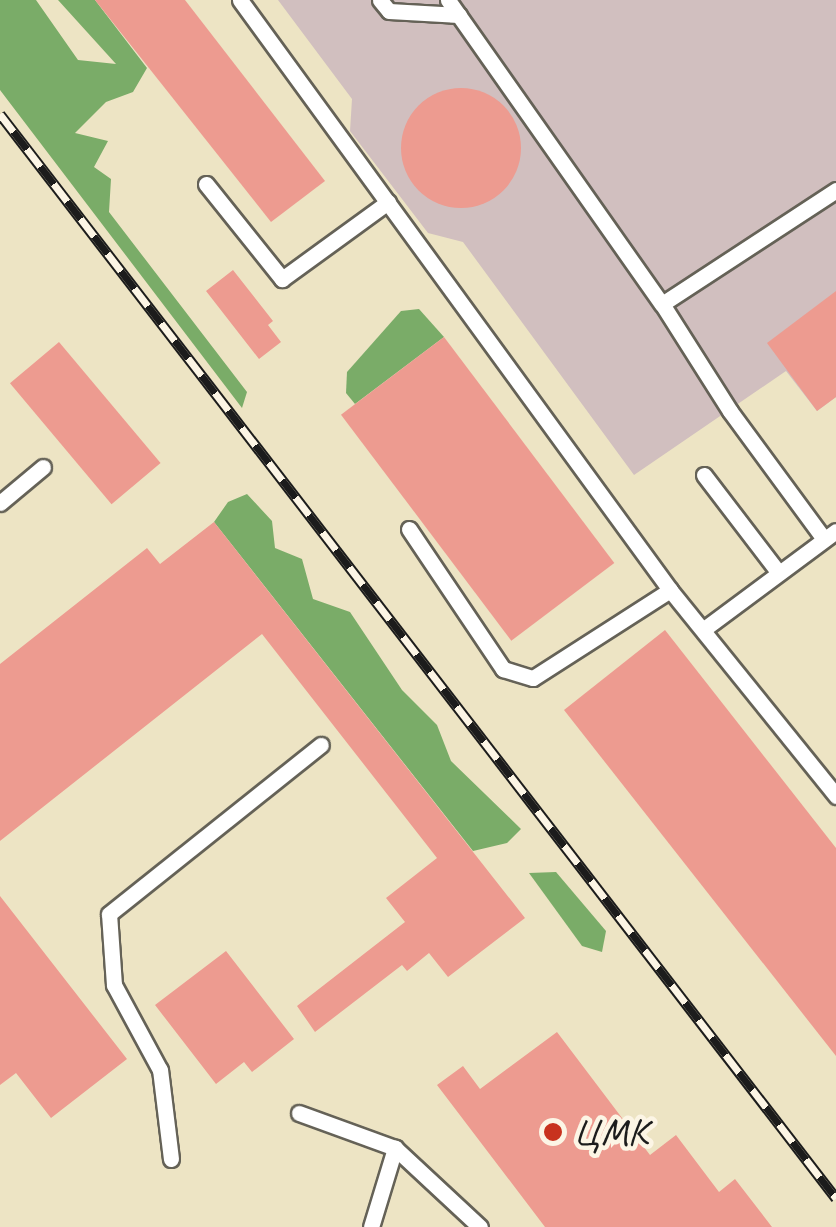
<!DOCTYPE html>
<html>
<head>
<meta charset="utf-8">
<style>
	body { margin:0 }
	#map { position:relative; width:836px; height:1227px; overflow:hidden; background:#ede4c4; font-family:Caveat,sans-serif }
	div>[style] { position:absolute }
	.industrial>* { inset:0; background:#d1bfbf }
	.forest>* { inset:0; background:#7aac68 }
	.building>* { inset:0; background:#ed9b90; transform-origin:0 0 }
	.round { border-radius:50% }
	.roads { filter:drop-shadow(2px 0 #656257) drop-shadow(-2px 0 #656257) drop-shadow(0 2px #656257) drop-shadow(0 -2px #656257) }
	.lane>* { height:15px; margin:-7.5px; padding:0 7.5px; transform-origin:7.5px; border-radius:7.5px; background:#fff }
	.rail>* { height:11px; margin-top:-5.5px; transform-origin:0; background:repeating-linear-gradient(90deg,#fcf5e5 0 22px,#1c1c1c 0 44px); box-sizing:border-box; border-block:2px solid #1c1c1c }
	.dots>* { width:28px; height:28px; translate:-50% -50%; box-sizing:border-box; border:5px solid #fcf5e5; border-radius:50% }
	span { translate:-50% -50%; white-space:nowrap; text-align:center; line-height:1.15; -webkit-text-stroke:9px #fcf5e5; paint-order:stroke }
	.poi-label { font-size:40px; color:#1c1c1c }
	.left { translate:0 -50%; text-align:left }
</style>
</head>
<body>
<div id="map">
	<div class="industrial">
		<i style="clip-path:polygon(278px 0,836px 0,836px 397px,817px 411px,786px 371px,634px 475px,463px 242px,428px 233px,350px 131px,352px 99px)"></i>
	</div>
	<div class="forest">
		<i style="clip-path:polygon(0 0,36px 0,78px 60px,116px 64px,58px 0,95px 0,147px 68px,133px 92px,106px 102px,75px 133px,108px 141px,94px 167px,111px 179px,109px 212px,247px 392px,242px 408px,0 90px)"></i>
		<i style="clip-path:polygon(419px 309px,444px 337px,355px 404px,346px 393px,347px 372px,401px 311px)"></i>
		<i style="clip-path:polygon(247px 494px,272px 521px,275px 548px,302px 559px,313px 599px,350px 612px,402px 690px,437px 725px,451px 761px,521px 829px,507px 843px,473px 851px,214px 522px,228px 502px)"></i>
		<i style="clip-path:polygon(556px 872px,606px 931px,602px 952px,582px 946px,529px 873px)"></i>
	</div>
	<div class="building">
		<i style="clip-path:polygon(95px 0,185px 0,325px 181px,271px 222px)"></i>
		<i class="round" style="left:401px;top:88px;width:120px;height:120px"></i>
		<i style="clip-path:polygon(233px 270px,273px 321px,268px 325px,281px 342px,259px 359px,206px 291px)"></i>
		<i style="clip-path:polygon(836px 291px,836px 397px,817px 411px,767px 343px)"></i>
		<i style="left:444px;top:337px;width:283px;height:129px;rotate:53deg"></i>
		<i style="left:59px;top:342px;width:158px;height:64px;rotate:50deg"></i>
		<i style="clip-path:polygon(214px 522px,525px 918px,448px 977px,429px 953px,407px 971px,402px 965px,315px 1032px,297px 1006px,405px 922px,386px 898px,437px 858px,262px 634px,0 841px,0 664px,147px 548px,160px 564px)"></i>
		<i style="clip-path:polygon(665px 630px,836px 848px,836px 1056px,564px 710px)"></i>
		<i style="clip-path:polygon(0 896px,127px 1059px,51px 1118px,16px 1073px,0 1085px)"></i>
		<i style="clip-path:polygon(226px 951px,294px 1039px,252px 1072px,244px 1062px,216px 1084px,155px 1005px)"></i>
		<i style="clip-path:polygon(557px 1032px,650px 1155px,676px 1135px,719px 1192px,735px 1179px,772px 1227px,545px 1227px,437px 1085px,463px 1066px,480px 1089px)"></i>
	</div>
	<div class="roads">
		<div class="lane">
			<i style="left:240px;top:0;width:730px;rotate:53.91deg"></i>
			<i style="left:670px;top:590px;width:265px;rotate:51.1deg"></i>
			<i style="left:380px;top:0;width:14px;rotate:51deg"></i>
			<i style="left:389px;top:11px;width:70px;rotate:3.3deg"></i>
			<i style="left:448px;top:0;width:372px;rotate:54.9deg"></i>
			<i style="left:206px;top:184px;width:122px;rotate:51.3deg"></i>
			<i style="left:282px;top:279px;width:131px;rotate:-36deg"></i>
			<i style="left:704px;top:475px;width:123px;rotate:52.6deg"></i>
			<i style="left:0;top:503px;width:56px;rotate:-39.9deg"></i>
			<i style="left:409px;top:529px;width:169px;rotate:56.1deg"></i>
			<i style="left:503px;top:669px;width:31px;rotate:17deg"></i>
			<i style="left:533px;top:678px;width:163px;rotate:-32.7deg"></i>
			<i style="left:824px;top:539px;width:159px;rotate:-126.3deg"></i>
			<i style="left:730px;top:411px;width:127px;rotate:-122.4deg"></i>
			<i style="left:662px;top:304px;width:208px;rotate:-33.2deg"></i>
			<i style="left:704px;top:629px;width:164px;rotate:-36.6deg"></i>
			<i style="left:299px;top:1113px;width:102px;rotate:20deg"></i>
			<i style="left:395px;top:1148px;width:116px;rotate:42.9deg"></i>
			<i style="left:171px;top:1159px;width:90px;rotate:-97deg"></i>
			<i style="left:160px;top:1070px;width:97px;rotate:-118.4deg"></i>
			<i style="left:114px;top:985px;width:71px;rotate:-94deg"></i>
			<i style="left:109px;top:914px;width:271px;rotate:-38.6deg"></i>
			<i style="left:371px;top:1227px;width:83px;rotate:-73.1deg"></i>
		</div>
	</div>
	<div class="rail">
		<i style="left:0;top:114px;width:1369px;rotate:52.36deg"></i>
	</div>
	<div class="dots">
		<i style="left:553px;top:1132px;background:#c8321e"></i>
	</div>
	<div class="poi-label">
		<span class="left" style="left:573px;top:1132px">ЦМК</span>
	</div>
</div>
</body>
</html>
